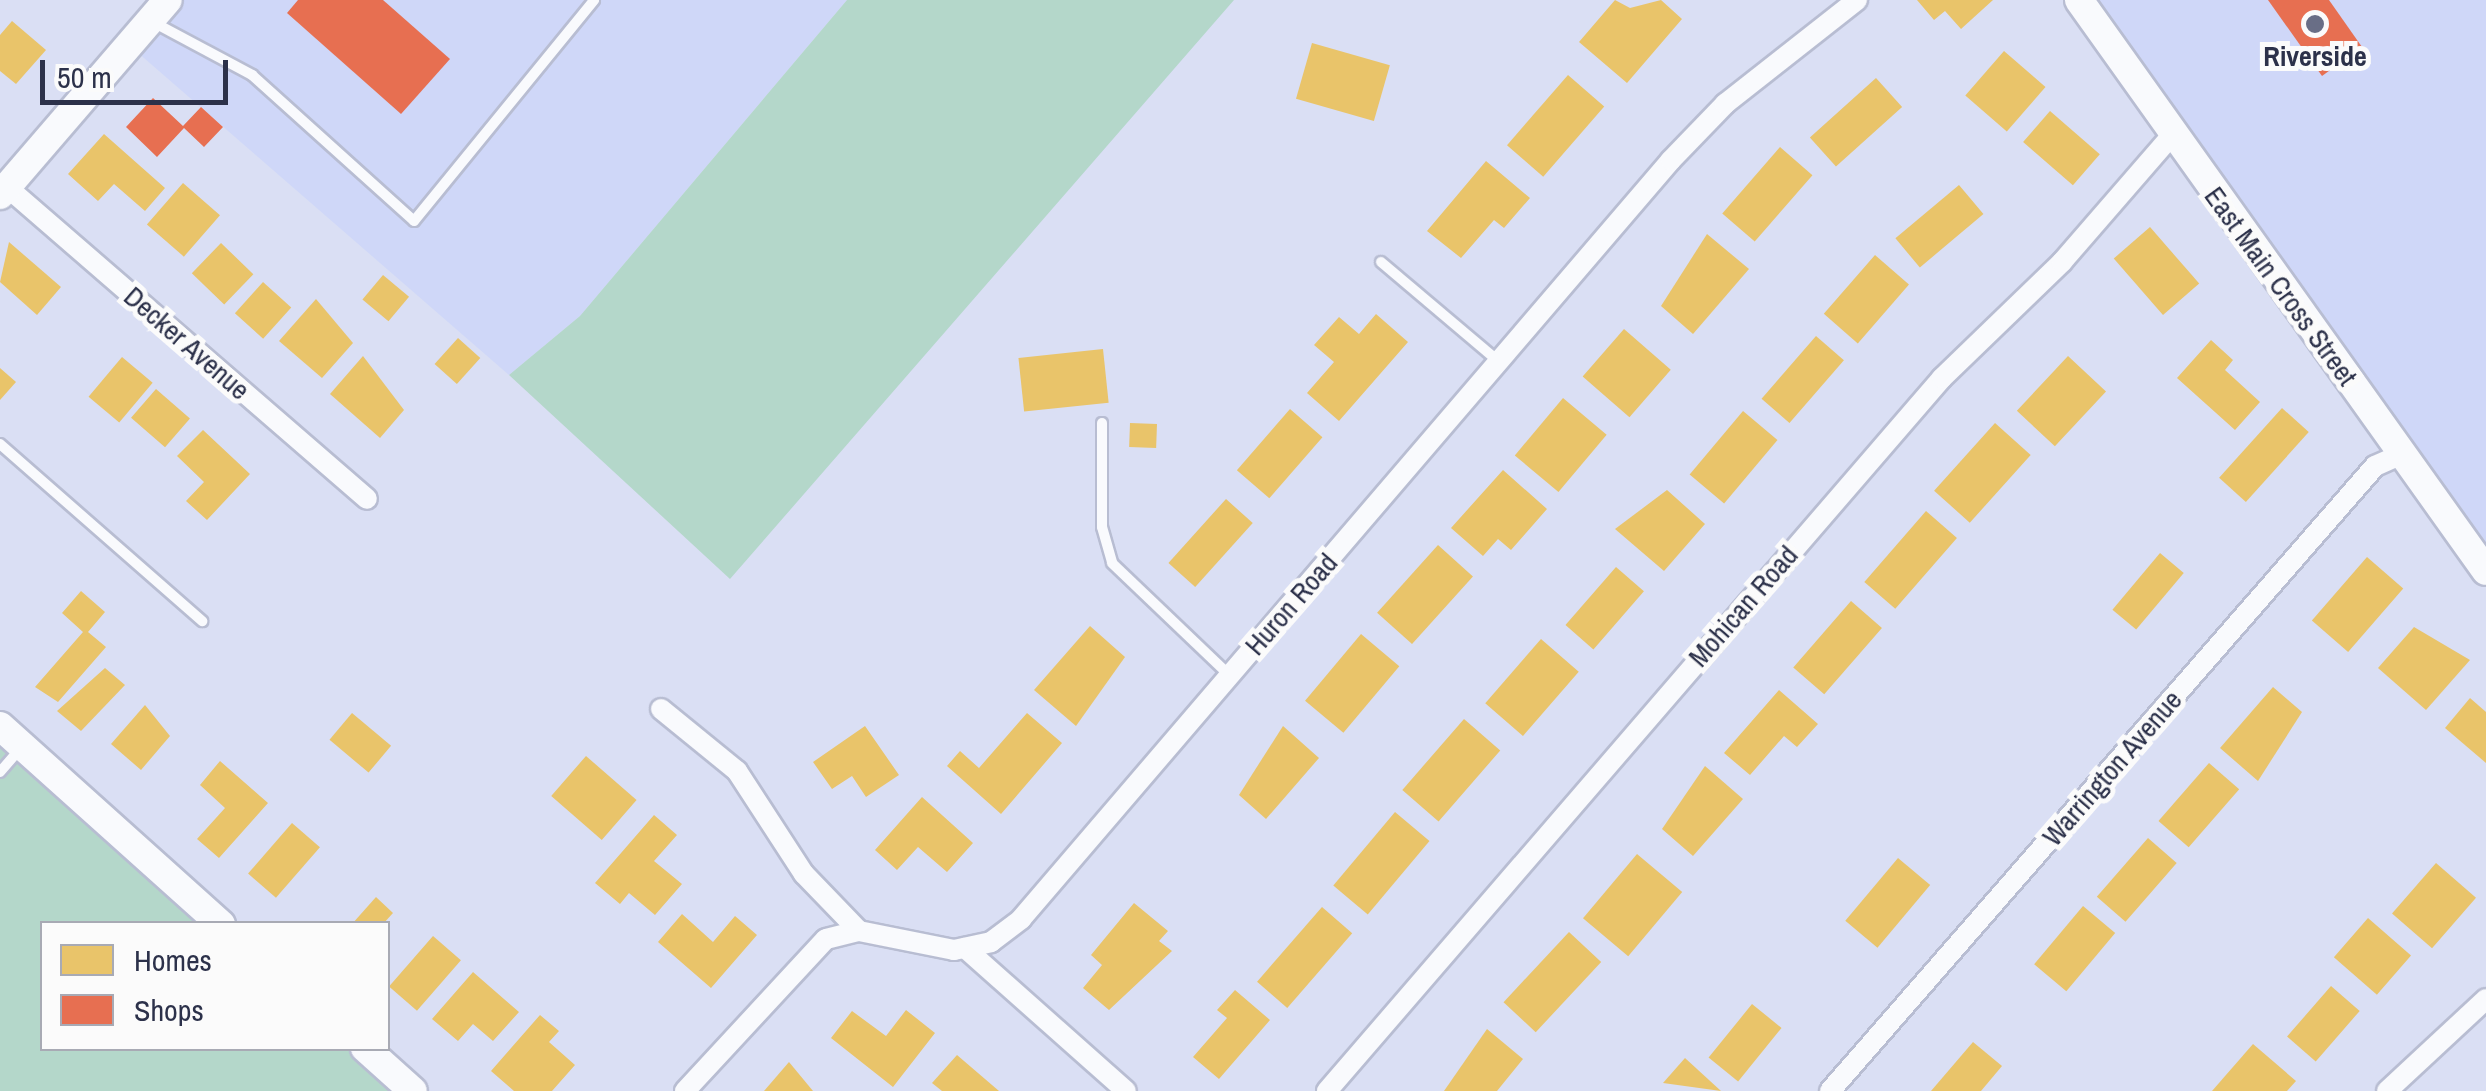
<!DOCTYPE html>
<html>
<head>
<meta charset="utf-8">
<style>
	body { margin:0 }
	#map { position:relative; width:2486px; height:1091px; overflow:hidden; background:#dadff4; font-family:"Archivo Narrow",sans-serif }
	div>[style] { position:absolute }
	.built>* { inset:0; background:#cfd7f8 }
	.green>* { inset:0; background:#b4d7ca }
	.homes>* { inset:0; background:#e9c46a; transform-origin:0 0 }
	.shops>* { inset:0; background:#e76f51 }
	.roads { filter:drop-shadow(2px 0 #b8bdd2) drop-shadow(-2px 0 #b8bdd2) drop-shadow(0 2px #b8bdd2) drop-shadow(0 -2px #b8bdd2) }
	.lane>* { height:10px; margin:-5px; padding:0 5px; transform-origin:5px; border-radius:5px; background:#f9fafd }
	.street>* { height:20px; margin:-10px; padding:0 10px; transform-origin:10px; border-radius:10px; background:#f9fafd }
	.secondary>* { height:28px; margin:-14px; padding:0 14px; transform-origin:14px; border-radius:14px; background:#f9fafd }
	.dots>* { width:28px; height:28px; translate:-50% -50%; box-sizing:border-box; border:5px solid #fbfbfb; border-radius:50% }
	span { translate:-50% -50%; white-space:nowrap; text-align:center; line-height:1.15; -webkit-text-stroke:10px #fbfbfb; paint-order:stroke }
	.poi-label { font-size:28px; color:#2c314a; font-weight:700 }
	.street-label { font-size:28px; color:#2c314a }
	.legend { position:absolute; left:40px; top:921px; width:350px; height:130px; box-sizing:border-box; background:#fbfbfb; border:2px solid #a8aab4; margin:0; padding:12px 18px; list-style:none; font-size:30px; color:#2c314a }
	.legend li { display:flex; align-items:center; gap:20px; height:50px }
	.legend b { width:50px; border:2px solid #a8aab4 }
	.scale { position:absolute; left:40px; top:60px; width:188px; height:45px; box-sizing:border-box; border:5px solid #2c314a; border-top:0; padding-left:12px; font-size:30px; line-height:35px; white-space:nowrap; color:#2c314a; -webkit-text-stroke:8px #fbfbfb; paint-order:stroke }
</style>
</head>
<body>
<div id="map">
	<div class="built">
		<i style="clip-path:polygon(168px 0,847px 0,580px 316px,509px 375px,129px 45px)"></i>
		<i style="clip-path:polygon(2079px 0,2486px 0,2486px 571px)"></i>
	</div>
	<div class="green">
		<i style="clip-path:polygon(847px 0,1234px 0,730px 579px,509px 375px,580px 316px)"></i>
		<i style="clip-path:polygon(0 733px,222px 923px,42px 924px,42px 1048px,363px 1049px,411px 1091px,0 1091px)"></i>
	</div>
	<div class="homes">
		<i style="clip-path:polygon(1615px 0,1630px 8px,1661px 0,1682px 19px,1627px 83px,1579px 42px)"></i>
		<i style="clip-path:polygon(1917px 0,1993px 0,1961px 29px,1945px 11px,1934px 20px)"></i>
		<i style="clip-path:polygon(12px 21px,46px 50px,16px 84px,0 71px,0 35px)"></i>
		<i style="left:1312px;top:43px;width:81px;height:58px;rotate:16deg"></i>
		<i style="left:2004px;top:51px;width:55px;height:59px;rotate:41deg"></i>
		<i style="left:1568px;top:75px;width:48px;height:93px;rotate:41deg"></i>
		<i style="left:1876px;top:78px;width:39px;height:89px;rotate:48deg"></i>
		<i style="left:2050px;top:111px;width:66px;height:41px;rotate:41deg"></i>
		<i style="clip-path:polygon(104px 134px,165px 188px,145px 211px,114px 184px,98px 201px,68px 174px)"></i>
		<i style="left:1780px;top:147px;width:43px;height:88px;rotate:41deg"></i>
		<i style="clip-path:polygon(1486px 161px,1530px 198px,1504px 228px,1494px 220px,1461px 258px,1427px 231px)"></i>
		<i style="left:183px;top:183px;width:49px;height:55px;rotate:41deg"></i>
		<i style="left:1959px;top:185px;width:38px;height:83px;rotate:50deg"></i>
		<i style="left:2150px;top:227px;width:75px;height:48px;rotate:49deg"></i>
		<i style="clip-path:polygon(1707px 234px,1749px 269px,1693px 334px,1661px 306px)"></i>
		<i style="clip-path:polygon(9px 242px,61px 287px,37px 315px,0 282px)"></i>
		<i style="left:221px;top:243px;width:45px;height:42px;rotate:44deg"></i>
		<i style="left:1875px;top:255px;width:45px;height:78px;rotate:41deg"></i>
		<i style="left:383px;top:275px;width:34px;height:32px;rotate:40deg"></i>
		<i style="left:263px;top:282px;width:38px;height:42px;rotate:42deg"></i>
		<i style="clip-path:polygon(316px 299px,353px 343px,322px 378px,279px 341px)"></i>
		<i style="clip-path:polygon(1376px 314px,1408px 342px,1339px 421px,1307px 393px,1334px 362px,1314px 345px,1339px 317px,1359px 334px)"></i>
		<i style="left:1624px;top:329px;width:62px;height:63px;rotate:41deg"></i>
		<i style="left:1816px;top:336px;width:37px;height:83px;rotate:41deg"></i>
		<i style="left:458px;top:338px;width:30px;height:35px;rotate:42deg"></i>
		<i style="clip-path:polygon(2211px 340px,2233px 360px,2225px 370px,2260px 402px,2235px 430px,2177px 378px)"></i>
		<i style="left:1103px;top:349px;width:54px;height:85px;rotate:84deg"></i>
		<i style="clip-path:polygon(363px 356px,404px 410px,380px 438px,330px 394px)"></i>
		<i style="left:2068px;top:356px;width:52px;height:75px;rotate:43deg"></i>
		<i style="left:122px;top:357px;width:40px;height:52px;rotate:40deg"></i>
		<i style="clip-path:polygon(0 368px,16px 382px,0 400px)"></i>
		<i style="left:156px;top:389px;width:45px;height:38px;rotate:41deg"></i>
		<i style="left:1563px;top:398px;width:57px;height:75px;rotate:40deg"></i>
		<i style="left:2282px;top:408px;width:36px;height:94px;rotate:42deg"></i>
		<i style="left:1290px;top:409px;width:43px;height:81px;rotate:41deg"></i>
		<i style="left:1743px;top:411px;width:45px;height:83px;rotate:40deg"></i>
		<i style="left:1130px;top:423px;width:27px;height:24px;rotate:2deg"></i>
		<i style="left:1995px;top:423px;width:48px;height:91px;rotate:42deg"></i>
		<i style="clip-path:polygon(203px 430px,250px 474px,207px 520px,186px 501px,204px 482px,177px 456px)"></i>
		<i style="clip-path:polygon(1503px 470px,1547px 509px,1511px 550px,1498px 539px,1483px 556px,1451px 528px)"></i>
		<i style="clip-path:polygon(1667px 490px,1705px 524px,1664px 571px,1615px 529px)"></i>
		<i style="left:1226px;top:499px;width:36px;height:86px;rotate:42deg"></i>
		<i style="left:1926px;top:511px;width:41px;height:94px;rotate:41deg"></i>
		<i style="left:1438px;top:545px;width:47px;height:91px;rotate:42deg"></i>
		<i style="left:2160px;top:553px;width:31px;height:74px;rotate:40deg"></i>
		<i style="left:2367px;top:557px;width:48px;height:84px;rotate:41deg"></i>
		<i style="left:1616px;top:567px;width:37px;height:77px;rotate:41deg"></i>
		<i style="clip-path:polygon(81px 591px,105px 612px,88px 632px,106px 647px,58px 702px,35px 687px,83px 632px,62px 613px)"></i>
		<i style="left:1851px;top:601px;width:41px;height:88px;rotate:41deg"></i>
		<i style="clip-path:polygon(1090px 626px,1125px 657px,1076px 726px,1034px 690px)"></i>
		<i style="clip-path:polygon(2414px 627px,2470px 660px,2426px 710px,2378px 668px)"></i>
		<i style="left:1361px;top:634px;width:50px;height:87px;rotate:40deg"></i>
		<i style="left:1541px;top:639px;width:50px;height:85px;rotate:41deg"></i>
		<i style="clip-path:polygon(105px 668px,125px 685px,81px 731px,57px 711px)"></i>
		<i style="clip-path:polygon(2273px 687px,2302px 712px,2258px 781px,2220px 748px)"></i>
		<i style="clip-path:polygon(1779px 690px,1818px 724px,1797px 747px,1784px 736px,1750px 775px,1724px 753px)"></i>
		<i style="clip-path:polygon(2470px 698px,2486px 712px,2486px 763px,2445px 728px)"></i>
		<i style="clip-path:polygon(145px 705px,170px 736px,141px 770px,111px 744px)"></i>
		<i style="left:352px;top:713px;width:51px;height:35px;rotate:40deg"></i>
		<i style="clip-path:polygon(1027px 713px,1062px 743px,1001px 814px,947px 766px,960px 751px,979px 768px)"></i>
		<i style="left:1464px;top:719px;width:48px;height:94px;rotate:41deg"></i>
		<i style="clip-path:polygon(865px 726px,899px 775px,866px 797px,852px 776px,832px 789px,813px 762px)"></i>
		<i style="clip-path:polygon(1283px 726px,1319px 758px,1266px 819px,1239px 795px)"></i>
		<i style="left:586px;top:756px;width:67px;height:53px;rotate:41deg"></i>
		<i style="clip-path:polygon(220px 761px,268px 803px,219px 858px,197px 839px,225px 808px,200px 785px)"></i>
		<i style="left:2209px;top:763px;width:40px;height:77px;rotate:41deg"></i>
		<i style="clip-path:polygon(1705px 766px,1743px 799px,1693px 856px,1662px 829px)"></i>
		<i style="clip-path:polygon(922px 797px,973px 843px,947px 872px,918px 847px,897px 870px,875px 850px)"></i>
		<i style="left:1395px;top:812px;width:45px;height:96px;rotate:40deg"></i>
		<i style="clip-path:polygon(654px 815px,677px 835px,654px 861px,682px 884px,655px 915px,629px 893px,620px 904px,595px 883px)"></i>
		<i style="left:292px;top:823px;width:37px;height:67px;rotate:41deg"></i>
		<i style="left:2148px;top:838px;width:38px;height:78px;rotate:41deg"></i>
		<i style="left:1637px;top:854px;width:59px;height:84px;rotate:40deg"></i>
		<i style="left:1898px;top:858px;width:42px;height:82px;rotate:40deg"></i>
		<i style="left:2436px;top:863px;width:53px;height:67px;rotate:41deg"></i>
		<i style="clip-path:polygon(376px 897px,393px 913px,383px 924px,352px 924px)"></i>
		<i style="clip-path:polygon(1134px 903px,1168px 931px,1159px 941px,1172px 951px,1109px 1010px,1083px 988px,1102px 965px,1091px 955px)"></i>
		<i style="left:2083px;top:906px;width:42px;height:76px;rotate:40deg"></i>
		<i style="left:1322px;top:907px;width:40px;height:99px;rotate:41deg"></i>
		<i style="clip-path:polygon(682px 914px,713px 942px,735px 916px,757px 935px,711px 988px,658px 942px)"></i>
		<i style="left:2368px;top:918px;width:57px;height:52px;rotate:41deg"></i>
		<i style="left:1569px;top:932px;width:44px;height:96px;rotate:43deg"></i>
		<i style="left:433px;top:936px;width:37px;height:67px;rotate:41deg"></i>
		<i style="clip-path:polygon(473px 972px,519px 1012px,493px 1041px,473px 1024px,458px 1041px,432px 1019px)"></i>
		<i style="left:2331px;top:986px;width:38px;height:67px;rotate:41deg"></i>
		<i style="clip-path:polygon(1235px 990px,1270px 1020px,1219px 1079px,1193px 1057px,1227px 1018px,1217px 1010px)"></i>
		<i style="left:1752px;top:1004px;width:38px;height:69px;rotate:39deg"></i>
		<i style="clip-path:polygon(906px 1010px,935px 1033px,893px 1087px,831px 1038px,852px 1011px,886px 1036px)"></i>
		<i style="clip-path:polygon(540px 1015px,559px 1031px,549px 1042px,575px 1065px,552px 1091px,514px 1091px,491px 1071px)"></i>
		<i style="clip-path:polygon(1487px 1029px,1523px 1059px,1497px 1091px,1444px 1091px)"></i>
		<i style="clip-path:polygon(1973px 1042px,2002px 1066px,1981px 1091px,1931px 1091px)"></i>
		<i style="clip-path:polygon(2253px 1044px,2296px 1081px,2287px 1091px,2212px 1091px)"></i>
		<i style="clip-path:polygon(957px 1055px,999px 1091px,942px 1091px,932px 1083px)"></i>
		<i style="clip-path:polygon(1685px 1058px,1721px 1091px,1663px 1083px)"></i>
		<i style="clip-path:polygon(789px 1062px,813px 1091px,764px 1091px)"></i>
	</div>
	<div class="shops">
		<i style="clip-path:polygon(298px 0,383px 0,450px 59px,401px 114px,287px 13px)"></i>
		<i style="clip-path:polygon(2268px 0,2329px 0,2362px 47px,2322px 76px)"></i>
		<i style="clip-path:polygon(153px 98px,183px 126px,201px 107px,223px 127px,204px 147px,184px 128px,157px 157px,126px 127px)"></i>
	</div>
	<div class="roads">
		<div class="lane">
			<i style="left:151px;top:21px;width:115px;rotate:28.1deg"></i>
			<i style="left:252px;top:75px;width:218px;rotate:42deg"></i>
			<i style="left:414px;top:221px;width:285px;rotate:-50.8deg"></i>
			<i style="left:1381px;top:262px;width:152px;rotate:40.2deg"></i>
			<i style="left:1102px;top:423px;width:104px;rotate:90deg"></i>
			<i style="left:1102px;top:527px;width:37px;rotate:74deg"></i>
			<i style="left:1112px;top:563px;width:162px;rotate:43.7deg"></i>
			<i style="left:0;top:444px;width:269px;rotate:41.2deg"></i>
			<i style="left:0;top:772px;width:33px;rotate:-49deg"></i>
		</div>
		<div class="street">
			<i style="left:7px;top:187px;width:476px;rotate:40.9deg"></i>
			<i style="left:661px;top:709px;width:98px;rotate:39.2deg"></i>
			<i style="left:737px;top:771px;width:123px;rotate:57deg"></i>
			<i style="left:804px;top:874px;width:79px;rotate:46deg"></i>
			<i style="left:965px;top:948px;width:215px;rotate:41.6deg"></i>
			<i style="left:685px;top:1091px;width:207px;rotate:-47.2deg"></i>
			<i style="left:826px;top:939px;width:34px;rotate:-14deg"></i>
			<i style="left:859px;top:931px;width:97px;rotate:11.3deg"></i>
			<i style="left:954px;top:950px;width:38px;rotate:-12deg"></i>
			<i style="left:991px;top:942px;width:38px;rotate:-37deg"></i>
			<i style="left:1021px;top:919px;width:999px;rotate:-49.42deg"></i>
			<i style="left:1671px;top:160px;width:78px;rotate:-46deg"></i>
			<i style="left:1725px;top:104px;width:168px;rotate:-38.2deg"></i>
			<i style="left:1327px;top:1091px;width:942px;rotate:-49.22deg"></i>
			<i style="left:1942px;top:378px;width:167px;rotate:-44deg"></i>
			<i style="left:2062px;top:262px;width:169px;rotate:-49.1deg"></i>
			<i style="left:1830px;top:1091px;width:829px;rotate:-48.91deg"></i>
			<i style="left:2375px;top:466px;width:30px;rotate:-24deg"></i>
			<i style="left:2387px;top:1091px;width:135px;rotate:-42.9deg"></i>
		</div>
		<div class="secondary">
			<i style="left:2079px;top:0;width:701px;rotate:54.52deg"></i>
			<i style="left:0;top:195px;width:257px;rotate:-49.3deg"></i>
			<i style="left:0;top:726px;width:297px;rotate:41.9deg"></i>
			<i style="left:365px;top:1048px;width:64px;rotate:41.9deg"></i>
		</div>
	</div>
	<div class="dots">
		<i style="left:2315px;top:24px;background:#696e86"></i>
	</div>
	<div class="poi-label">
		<span style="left:2315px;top:56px">Riverside</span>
	</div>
	<div class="street-label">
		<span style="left:2281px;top:286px;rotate:54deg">East Main Cross Street</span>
		<span style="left:187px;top:343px;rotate:41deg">Decker Avenue</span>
		<span style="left:1291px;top:604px;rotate:-49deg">Huron Road</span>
		<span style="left:1743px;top:606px;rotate:-49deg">Mohican Road</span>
		<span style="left:2112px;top:768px;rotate:-49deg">Warrington Avenue</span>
	</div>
	<ul class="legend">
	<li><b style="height:28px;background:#e9c46a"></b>Homes</li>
	<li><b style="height:28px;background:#e76f51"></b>Shops</li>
	</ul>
	<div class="scale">50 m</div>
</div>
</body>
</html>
